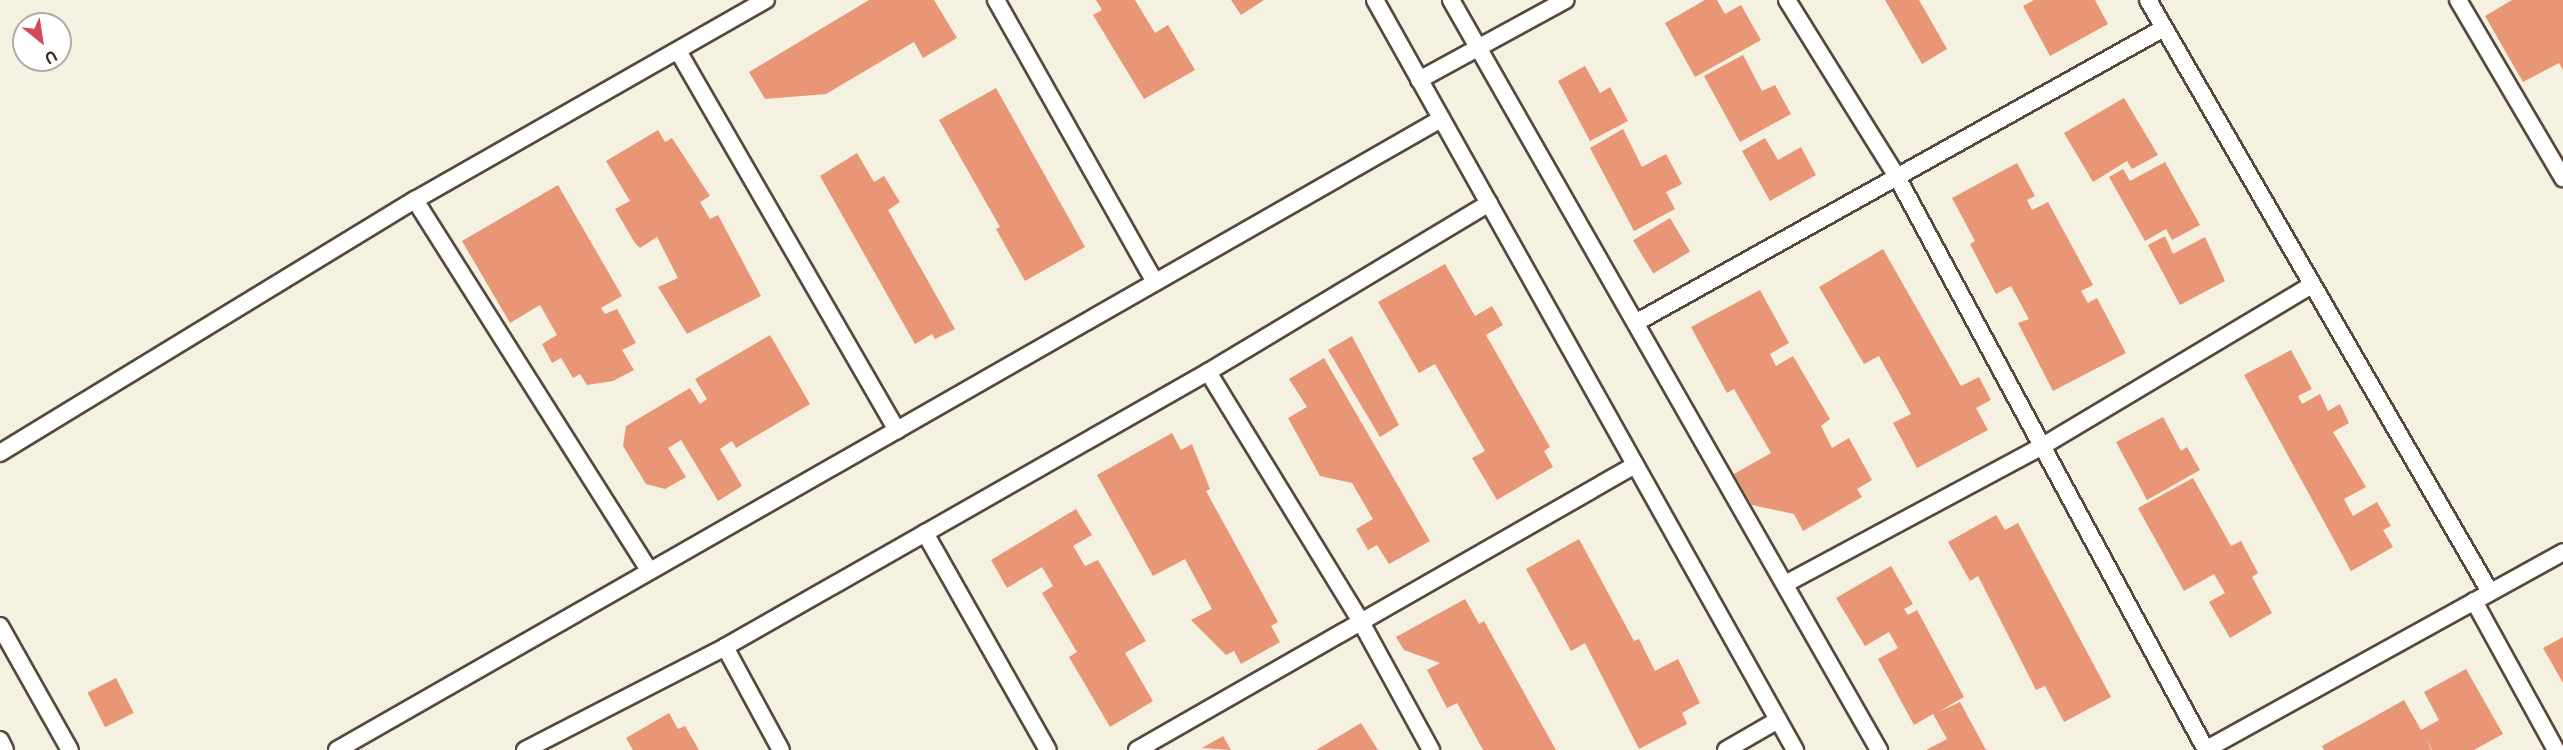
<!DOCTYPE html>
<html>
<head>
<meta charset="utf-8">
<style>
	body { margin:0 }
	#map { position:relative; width:2563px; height:750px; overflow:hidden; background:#f4f1e1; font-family:"Balsamiq Sans",sans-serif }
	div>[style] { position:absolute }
	.building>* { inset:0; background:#e99677; transform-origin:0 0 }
	.roads { filter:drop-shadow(2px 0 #57483b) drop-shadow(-2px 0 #57483b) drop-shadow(0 2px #57483b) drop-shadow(0 -2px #57483b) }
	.lane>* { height:16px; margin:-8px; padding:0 8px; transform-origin:8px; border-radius:8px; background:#fff }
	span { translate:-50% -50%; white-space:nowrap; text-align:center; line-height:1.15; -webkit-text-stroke:5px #fff; paint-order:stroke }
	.north { position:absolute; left:12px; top:12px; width:60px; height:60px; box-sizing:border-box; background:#fff; border:2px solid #b1aaa5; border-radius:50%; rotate:150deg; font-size:16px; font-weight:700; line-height:24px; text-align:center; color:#3b2a1e }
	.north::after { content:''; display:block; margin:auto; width:21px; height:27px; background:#d1495b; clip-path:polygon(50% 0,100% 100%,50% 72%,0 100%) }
</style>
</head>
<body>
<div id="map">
	<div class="building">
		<i style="clip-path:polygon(869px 0,934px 0,957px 38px,923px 58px,914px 42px,826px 94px,765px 99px,749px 72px)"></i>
		<i style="clip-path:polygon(1096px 0,1135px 0,1155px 33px,1168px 25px,1195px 70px,1144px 99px,1093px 15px,1102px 10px)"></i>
		<i style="clip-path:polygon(1231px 0,1264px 0,1241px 15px)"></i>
		<i style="clip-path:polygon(1705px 0,1717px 0,1725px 14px,1741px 5px,1761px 40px,1695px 77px,1665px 23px)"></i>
		<i style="clip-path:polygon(1885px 0,1919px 0,1947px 49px,1922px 64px)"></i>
		<i style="clip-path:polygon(2034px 0,2095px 0,2108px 24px,2050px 56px,2023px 6px)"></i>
		<i style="clip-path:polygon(2512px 0,2563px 0,2563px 70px,2559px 63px,2523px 82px,2485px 16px)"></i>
		<i style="clip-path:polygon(1743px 55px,1762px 91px,1775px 85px,1791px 114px,1740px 142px,1704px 76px)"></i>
		<i style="clip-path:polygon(1585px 66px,1600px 93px,1610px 87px,1628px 121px,1590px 141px,1558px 81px)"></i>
		<i style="clip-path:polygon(996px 88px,1085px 247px,1025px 281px,996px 229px,1000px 227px,939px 120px)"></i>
		<i style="clip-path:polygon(2124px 98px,2158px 155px,2132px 169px,2127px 161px,2093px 182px,2064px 133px)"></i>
		<i style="clip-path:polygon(1623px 129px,1642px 167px,1666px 154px,1682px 184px,1666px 192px,1675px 209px,1634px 231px,1590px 148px)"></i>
		<i style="clip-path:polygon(658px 130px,665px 142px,672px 138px,710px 196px,700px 202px,710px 219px,718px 215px,761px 296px,687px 334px,658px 287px,678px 278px,657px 237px,640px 248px,635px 243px,615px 209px,630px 201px,606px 161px)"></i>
		<i style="clip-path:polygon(1765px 138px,1778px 160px,1801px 147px,1816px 175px,1770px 201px,1742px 151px)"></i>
		<i style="clip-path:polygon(857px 153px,874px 182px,884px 176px,900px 202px,888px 210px,955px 329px,935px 339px,932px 334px,915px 344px,820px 176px)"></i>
		<i style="clip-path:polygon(2165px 162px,2200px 225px,2172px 240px,2166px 229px,2145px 241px,2109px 177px,2123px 169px,2130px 181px)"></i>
		<i style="clip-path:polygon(2017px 163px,2035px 196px,2027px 200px,2032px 210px,2048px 202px,2093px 285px,2081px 291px,2088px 303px,2097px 298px,2126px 353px,2053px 391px,2018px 323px,2029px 319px,2011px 286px,1996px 294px,1970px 244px,1975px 241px,1952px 198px)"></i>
		<i style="clip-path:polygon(558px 185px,622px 296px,601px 308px,605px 314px,617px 309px,636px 343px,622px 350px,634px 370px,613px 381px,587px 385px,580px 374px,573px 378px,561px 358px,552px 363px,542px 344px,557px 335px,540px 305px,510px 323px,462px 241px)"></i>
		<i style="left:1670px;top:218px;width:39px;height:43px;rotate:59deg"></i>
		<i style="clip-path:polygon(2165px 236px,2173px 254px,2205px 237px,2225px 281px,2180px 305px,2148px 245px)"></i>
		<i style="clip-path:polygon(1883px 249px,1961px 386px,1979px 377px,1991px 400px,1976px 408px,1988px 430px,1917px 468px,1893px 423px,1911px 414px,1879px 356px,1864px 364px,1819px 287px)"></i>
		<i style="clip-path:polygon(1445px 264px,1475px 316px,1492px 306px,1503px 325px,1486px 335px,1550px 447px,1544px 451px,1553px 467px,1497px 500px,1472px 458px,1485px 451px,1435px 364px,1419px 373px,1378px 302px)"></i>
		<i style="clip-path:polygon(1760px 290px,1789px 343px,1770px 354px,1776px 366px,1793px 356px,1830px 419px,1821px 426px,1832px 448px,1849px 438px,1872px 480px,1857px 489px,1862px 497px,1803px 531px,1794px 514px,1752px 505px,1734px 474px,1771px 453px,1734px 389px,1727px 393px,1691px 327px)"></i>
		<i style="clip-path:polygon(770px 335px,810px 404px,736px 448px,732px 441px,720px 449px,742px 486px,718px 501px,681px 440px,668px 448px,686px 477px,665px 489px,646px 484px,623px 446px,626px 426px,690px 388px,700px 404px,707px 399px,695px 379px)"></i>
		<i style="clip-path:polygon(1352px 336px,1399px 425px,1380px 437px,1328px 350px)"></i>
		<i style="clip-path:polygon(2291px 350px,2312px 389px,2298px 396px,2302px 404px,2320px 394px,2328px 411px,2340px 404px,2349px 423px,2333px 432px,2366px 487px,2344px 499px,2353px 516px,2377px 502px,2391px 526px,2383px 530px,2393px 547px,2351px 571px,2244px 375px)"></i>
		<i style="clip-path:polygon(1324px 358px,1430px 541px,1389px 564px,1377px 545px,1368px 550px,1356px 529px,1373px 519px,1352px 483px,1320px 476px,1288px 418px,1307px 407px,1289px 379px)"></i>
		<i style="clip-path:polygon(2163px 417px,2181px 451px,2187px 447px,2200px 470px,2147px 500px,2116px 442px)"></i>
		<i style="clip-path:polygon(1172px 433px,1181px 450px,1192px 444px,1210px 489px,1206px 491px,1278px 622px,1271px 626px,1280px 642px,1241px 664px,1234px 651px,1226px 655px,1191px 620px,1212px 609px,1185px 559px,1153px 576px,1097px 475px)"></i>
		<i style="clip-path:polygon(2193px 478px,2231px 546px,2241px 541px,2258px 573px,2252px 577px,2272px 613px,2230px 638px,2209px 602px,2225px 593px,2214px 574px,2184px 591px,2138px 508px)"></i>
		<i style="clip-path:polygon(1076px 509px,1092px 535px,1073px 546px,1085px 566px,1098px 560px,1146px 641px,1125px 653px,1153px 701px,1110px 727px,1069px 657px,1077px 652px,1042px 593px,1053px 586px,1042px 567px,1007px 588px,991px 560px)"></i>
		<i style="clip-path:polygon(1996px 515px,2005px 530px,2018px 523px,2111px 697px,2064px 722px,2045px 686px,2036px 690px,1978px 576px,1970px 581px,1948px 542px)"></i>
		<i style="clip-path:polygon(1579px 539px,1634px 641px,1639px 639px,1655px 671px,1678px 659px,1700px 703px,1682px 713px,1687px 724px,1639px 749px,1585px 643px,1571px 651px,1526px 569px)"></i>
		<i style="clip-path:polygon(1891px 566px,1913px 604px,1904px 609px,1908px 615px,1917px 610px,1964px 697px,1938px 712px,1960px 702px,1986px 750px,1926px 750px,1947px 739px,1933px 714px,1914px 725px,1878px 659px,1898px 648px,1889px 632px,1865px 646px,1836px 598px)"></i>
		<i style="clip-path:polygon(1465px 599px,1479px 624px,1484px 621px,1556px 750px,1483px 750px,1457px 703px,1447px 708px,1427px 670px,1440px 663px,1404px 650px,1396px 637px)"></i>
		<i style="clip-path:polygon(2563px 637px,2563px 683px,2543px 648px)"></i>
		<i style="clip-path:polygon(2466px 669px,2503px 734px,2474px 750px,2432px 750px,2427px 739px,2431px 750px,2324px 750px,2322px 746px,2404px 700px,2421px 730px,2439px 720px,2424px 692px)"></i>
		<i style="left:116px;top:678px;width:39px;height:32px;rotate:63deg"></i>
		<i style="clip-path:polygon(669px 713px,678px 729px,685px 726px,699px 750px,633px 750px,626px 738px)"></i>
		<i style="clip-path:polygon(1361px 723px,1378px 750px,1316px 750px)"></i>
		<i style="clip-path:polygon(1223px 736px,1231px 750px,1202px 748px)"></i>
	</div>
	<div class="roads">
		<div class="lane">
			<i style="left:996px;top:0;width:324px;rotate:60.6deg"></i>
			<i style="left:1375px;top:0;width:860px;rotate:60.75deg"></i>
			<i style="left:1451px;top:0;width:864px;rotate:60.29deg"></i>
			<i style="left:1787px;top:0;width:208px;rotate:58.1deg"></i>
			<i style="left:1897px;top:177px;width:651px;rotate:61.66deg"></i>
			<i style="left:2148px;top:0;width:684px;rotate:59.98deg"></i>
			<i style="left:2458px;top:0;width:207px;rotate:59.5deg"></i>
			<i style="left:678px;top:51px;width:438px;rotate:60deg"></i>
			<i style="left:1419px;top:80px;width:167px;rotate:-28.6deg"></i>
			<i style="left:415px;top:200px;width:436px;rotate:57.7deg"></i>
			<i style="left:1637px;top:322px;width:603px;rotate:-29.16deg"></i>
			<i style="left:1208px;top:372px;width:293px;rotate:58.5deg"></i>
			<i style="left:1361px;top:622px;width:146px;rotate:61.3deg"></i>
			<i style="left:0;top:453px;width:486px;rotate:-31.4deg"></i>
			<i style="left:415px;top:200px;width:404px;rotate:-29.7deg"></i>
			<i style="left:925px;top:533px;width:249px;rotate:60.5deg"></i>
			<i style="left:1787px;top:583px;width:288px;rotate:-28.2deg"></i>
			<i style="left:2041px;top:447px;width:316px;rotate:-30.9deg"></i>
			<i style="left:2474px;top:601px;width:170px;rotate:61.2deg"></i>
			<i style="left:0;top:626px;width:142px;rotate:60.6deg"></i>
			<i style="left:725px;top:647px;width:117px;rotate:61.5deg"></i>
			<i style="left:0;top:740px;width:11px;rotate:63deg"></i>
			<i style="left:337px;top:750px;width:1272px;rotate:-29.75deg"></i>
			<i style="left:525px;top:750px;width:225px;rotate:-27.2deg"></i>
			<i style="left:725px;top:647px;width:556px;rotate:-29.66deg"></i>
			<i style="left:1208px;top:372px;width:328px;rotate:-31deg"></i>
			<i style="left:1137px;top:750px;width:574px;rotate:-29.78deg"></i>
			<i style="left:1726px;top:750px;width:60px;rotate:-30deg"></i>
			<i style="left:2205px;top:750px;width:409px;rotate:-28.9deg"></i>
		</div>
	</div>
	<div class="north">U</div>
</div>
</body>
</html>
